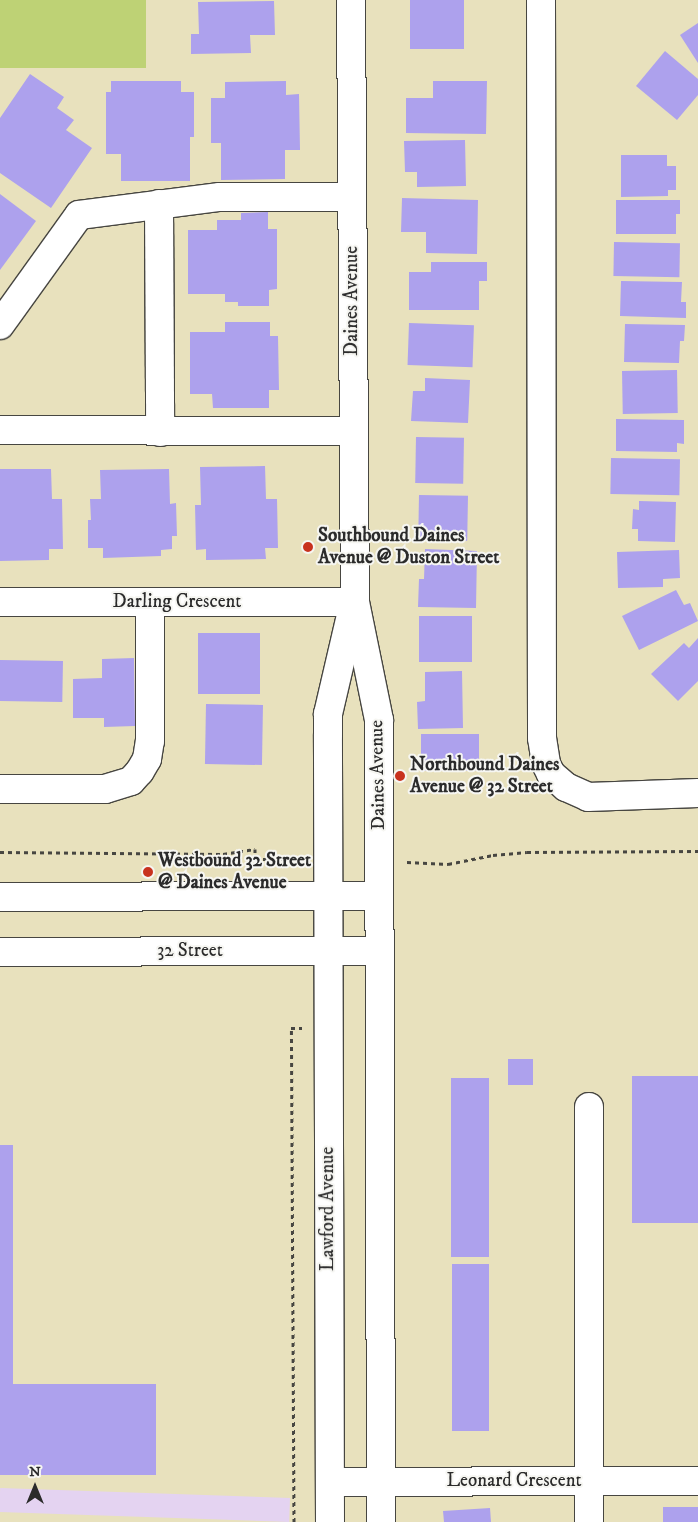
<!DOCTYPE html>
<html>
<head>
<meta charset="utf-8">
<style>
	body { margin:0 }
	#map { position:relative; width:698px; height:1522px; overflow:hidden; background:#e8e1bd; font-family:"IM FELL DW Pica",serif }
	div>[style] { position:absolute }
	.built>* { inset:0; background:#e4d3f1; transform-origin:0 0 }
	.green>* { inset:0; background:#bed275; transform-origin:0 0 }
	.building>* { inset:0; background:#ada1ed; transform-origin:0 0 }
	.path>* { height:3px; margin-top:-1.5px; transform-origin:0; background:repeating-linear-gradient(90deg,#474641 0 4px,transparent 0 8px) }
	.roads { filter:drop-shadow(1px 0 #474641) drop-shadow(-1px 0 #474641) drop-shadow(0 1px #474641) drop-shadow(0 -1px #474641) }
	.minor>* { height:28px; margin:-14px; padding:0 14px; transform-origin:14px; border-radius:14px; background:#fff }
	.dots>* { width:14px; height:14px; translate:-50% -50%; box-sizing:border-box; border:2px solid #f6f6f2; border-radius:50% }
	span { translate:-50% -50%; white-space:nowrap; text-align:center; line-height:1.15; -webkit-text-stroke:4px #f6f6f2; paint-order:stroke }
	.street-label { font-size:19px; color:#2b2b2b }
	.poi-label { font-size:19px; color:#2b2b2b; font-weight:700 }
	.left { translate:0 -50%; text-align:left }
	.north { position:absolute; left:10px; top:1462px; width:50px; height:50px; -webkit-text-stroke:4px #f6f6f2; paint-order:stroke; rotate:0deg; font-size:14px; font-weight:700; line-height:20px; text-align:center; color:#2b2b2b }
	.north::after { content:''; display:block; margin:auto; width:18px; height:22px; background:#2b2b2b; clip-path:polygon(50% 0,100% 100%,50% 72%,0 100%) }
</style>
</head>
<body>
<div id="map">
	<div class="built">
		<i style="left:290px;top:1498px;width:24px;height:290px;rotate:92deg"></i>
	</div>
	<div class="green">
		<i style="left:0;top:0;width:146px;height:68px"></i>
	</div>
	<div class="building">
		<i style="left:410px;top:0;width:54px;height:49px"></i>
		<i style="clip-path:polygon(274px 1px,275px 35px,250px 35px,251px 53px,191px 54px,191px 34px,199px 34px,198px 2px)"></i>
		<i style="clip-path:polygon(698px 23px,698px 63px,680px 35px)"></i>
		<i style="clip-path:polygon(665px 51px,698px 79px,698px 95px,677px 120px,636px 86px)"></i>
		<i style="clip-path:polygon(30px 74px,64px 97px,57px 108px,74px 120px,66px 130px,92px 148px,51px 208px,0 173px,0 118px)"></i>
		<i style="clip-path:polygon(111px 81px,181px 81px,181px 92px,194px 92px,194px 137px,190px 137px,190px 181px,121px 181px,121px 154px,106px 154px,106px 92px,111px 92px)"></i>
		<i style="clip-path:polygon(286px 81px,286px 95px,299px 94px,300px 150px,285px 150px,285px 179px,221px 180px,221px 143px,211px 143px,211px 98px,225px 98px,225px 82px)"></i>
		<i style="clip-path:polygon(433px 81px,487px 81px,486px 134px,406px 133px,406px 98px,433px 98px)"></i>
		<i style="clip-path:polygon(465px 140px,466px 186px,417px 187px,417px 172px,405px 172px,404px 141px)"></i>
		<i style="clip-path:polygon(621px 155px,667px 155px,667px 166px,676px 166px,676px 190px,668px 190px,668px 196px,621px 197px)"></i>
		<i style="clip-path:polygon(0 194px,36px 221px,0 270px)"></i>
		<i style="clip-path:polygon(402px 198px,478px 200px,477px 254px,426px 253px,426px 232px,401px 232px)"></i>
		<i style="clip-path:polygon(616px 200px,680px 200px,680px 214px,676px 214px,676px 234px,616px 234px)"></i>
		<i style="clip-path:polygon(268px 212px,268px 229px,277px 229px,277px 289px,269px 290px,269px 306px,238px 306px,238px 302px,225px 302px,225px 294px,188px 294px,188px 230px,217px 230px,217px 220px,241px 220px,241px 213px)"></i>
		<i style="left:614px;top:242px;width:66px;height:34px;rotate:1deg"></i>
		<i style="clip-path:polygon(431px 262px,487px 262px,487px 281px,479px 281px,479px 310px,409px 310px,409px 272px,431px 272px)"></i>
		<i style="clip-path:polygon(621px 281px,682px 282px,681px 302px,686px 302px,686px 318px,620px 316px)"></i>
		<i style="clip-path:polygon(225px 322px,270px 322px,270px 336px,278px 336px,279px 390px,269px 390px,269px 408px,213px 408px,212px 394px,190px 394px,190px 332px,225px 332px)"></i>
		<i style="left:409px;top:323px;width:65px;height:42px;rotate:2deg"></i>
		<i style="clip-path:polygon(625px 324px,685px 325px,684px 341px,680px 341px,679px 363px,624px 362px)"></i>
		<i style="left:677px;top:370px;width:43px;height:55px;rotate:89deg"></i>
		<i style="clip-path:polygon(425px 378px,470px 380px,468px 423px,411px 421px,413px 391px,425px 391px)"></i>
		<i style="clip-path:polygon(616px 419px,684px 420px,684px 444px,677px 443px,677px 452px,616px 451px)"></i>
		<i style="left:416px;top:437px;width:48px;height:46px;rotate:1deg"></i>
		<i style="left:611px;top:458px;width:69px;height:36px;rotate:1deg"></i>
		<i style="clip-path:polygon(265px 466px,266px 499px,277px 499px,278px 548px,265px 548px,266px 559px,206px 560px,206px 549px,196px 550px,195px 505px,201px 505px,200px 467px)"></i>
		<i style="clip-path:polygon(0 469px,51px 469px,52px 499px,62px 499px,63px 549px,49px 549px,49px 560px,0 561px)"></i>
		<i style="clip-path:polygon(169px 469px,170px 504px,176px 503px,177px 536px,172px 536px,172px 549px,161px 550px,161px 556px,103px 558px,103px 548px,88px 548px,88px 520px,91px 520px,90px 499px,101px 499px,100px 470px)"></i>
		<i style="left:419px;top:495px;width:49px;height:45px;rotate:1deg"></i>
		<i style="clip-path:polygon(639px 501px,676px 502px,675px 542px,638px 541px,638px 529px,632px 529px,633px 509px,639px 510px)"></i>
		<i style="clip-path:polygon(425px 549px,477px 551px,476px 608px,418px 607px,419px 579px,424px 579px)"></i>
		<i style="clip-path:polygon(679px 550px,680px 578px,663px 579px,663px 587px,618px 588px,617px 552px)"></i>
		<i style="clip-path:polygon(676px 590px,684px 605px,690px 603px,698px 621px,639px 650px,622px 616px)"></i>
		<i style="left:419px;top:616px;width:53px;height:46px"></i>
		<i style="left:198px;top:633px;width:62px;height:61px"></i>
		<i style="clip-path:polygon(698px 638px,698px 681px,678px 701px,651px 674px,684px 643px,689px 648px)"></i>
		<i style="clip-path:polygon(134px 658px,135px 726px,104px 727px,104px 718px,73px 718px,73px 679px,102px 678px,102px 659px)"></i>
		<i style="left:0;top:660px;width:63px;height:41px;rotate:1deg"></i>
		<i style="clip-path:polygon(462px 671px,463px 728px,418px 729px,417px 702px,425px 701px,425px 672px)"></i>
		<i style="left:206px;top:704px;width:57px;height:60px;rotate:1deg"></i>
		<i style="left:421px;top:734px;width:58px;height:37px"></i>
		<i style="left:508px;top:1059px;width:25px;height:26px"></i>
		<i style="left:632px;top:1076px;width:66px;height:147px"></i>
		<i style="left:451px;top:1078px;width:38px;height:179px"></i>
		<i style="clip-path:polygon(0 1145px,13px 1145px,13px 1384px,156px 1384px,156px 1475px,0 1475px)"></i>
		<i style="left:452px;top:1264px;width:37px;height:167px"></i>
		<i style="left:663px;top:1507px;width:35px;height:15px"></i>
		<i style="clip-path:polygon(490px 1508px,491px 1522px,444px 1522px,443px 1511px)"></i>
	</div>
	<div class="path">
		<i style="left:0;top:852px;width:223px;rotate:0.5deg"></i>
		<i style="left:223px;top:854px;width:32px;rotate:-9deg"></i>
		<i style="left:255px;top:849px;width:10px;rotate:90deg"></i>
		<i style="left:255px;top:859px;width:37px"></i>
		<i style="left:292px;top:859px;width:9px;rotate:32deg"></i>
		<i style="left:407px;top:862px;width:41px;rotate:2.8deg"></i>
		<i style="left:448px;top:864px;width:46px;rotate:-11.3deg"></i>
		<i style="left:493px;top:855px;width:34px;rotate:-5deg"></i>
		<i style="left:527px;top:852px;width:171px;rotate:-0.3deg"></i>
		<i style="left:294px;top:1522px;width:494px;rotate:-90.3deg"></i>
		<i style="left:291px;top:1028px;width:11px"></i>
	</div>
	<div class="roads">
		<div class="minor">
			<i style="left:351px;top:0;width:602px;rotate:89.62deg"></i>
			<i style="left:355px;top:602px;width:120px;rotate:78.5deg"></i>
			<i style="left:379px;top:720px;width:802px;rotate:89.86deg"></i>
			<i style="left:541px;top:0;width:738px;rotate:89.92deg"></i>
			<i style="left:542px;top:738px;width:26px;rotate:81deg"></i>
			<i style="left:546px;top:764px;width:11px;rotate:63deg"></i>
			<i style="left:551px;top:774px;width:20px;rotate:41deg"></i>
			<i style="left:566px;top:787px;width:24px;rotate:24deg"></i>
			<i style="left:588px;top:797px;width:110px;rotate:-2.1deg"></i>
			<i style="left:159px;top:204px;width:228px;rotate:89.7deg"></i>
			<i style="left:0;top:325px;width:135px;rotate:-54.3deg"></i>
			<i style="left:79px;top:215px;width:142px;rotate:-7.3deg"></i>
			<i style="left:220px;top:197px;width:131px"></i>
			<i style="left:0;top:430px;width:353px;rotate:0.2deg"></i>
			<i style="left:0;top:602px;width:355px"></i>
			<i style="left:0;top:789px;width:105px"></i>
			<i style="left:105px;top:789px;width:27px;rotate:-17deg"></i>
			<i style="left:131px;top:781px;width:13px;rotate:-48deg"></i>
			<i style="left:140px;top:771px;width:14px;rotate:-60deg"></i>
			<i style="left:147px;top:759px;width:18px;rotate:-81deg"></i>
			<i style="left:150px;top:741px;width:139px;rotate:-90deg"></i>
			<i style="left:0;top:897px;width:379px;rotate:-0.2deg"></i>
			<i style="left:0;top:952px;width:380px;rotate:-0.2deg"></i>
			<i style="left:330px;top:1482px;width:368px;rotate:-0.2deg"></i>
			<i style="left:330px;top:1522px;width:788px;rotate:-90.15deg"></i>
			<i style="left:328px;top:734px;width:20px;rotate:-90deg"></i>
			<i style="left:328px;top:714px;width:106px;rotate:-76.9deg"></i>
			<i style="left:589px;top:1522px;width:415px;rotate:-90deg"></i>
		</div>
	</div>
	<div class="dots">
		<i style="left:308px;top:547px;background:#c8321e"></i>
		<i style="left:400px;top:776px;background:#c8321e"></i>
		<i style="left:148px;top:872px;background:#c8321e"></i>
	</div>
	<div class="street-label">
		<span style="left:352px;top:301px;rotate:-90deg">Daines Avenue</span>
		<span style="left:177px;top:602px">Darling Crescent</span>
		<span style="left:378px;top:775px;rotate:-91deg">Daines Avenue</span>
		<span style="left:190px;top:951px">32 Street</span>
		<span style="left:328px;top:1209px;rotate:-90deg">Lawford Avenue</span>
		<span style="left:514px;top:1481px">Leonard Crescent</span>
	</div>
	<div class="poi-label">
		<span class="left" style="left:318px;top:547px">Southbound Daines<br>Avenue @ Duston Street</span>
		<span class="left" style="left:410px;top:776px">Northbound Daines<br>Avenue @ 32 Street</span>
		<span class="left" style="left:158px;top:872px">Westbound 32 Street<br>@ Daines Avenue</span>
	</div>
	<div class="north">N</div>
</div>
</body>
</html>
